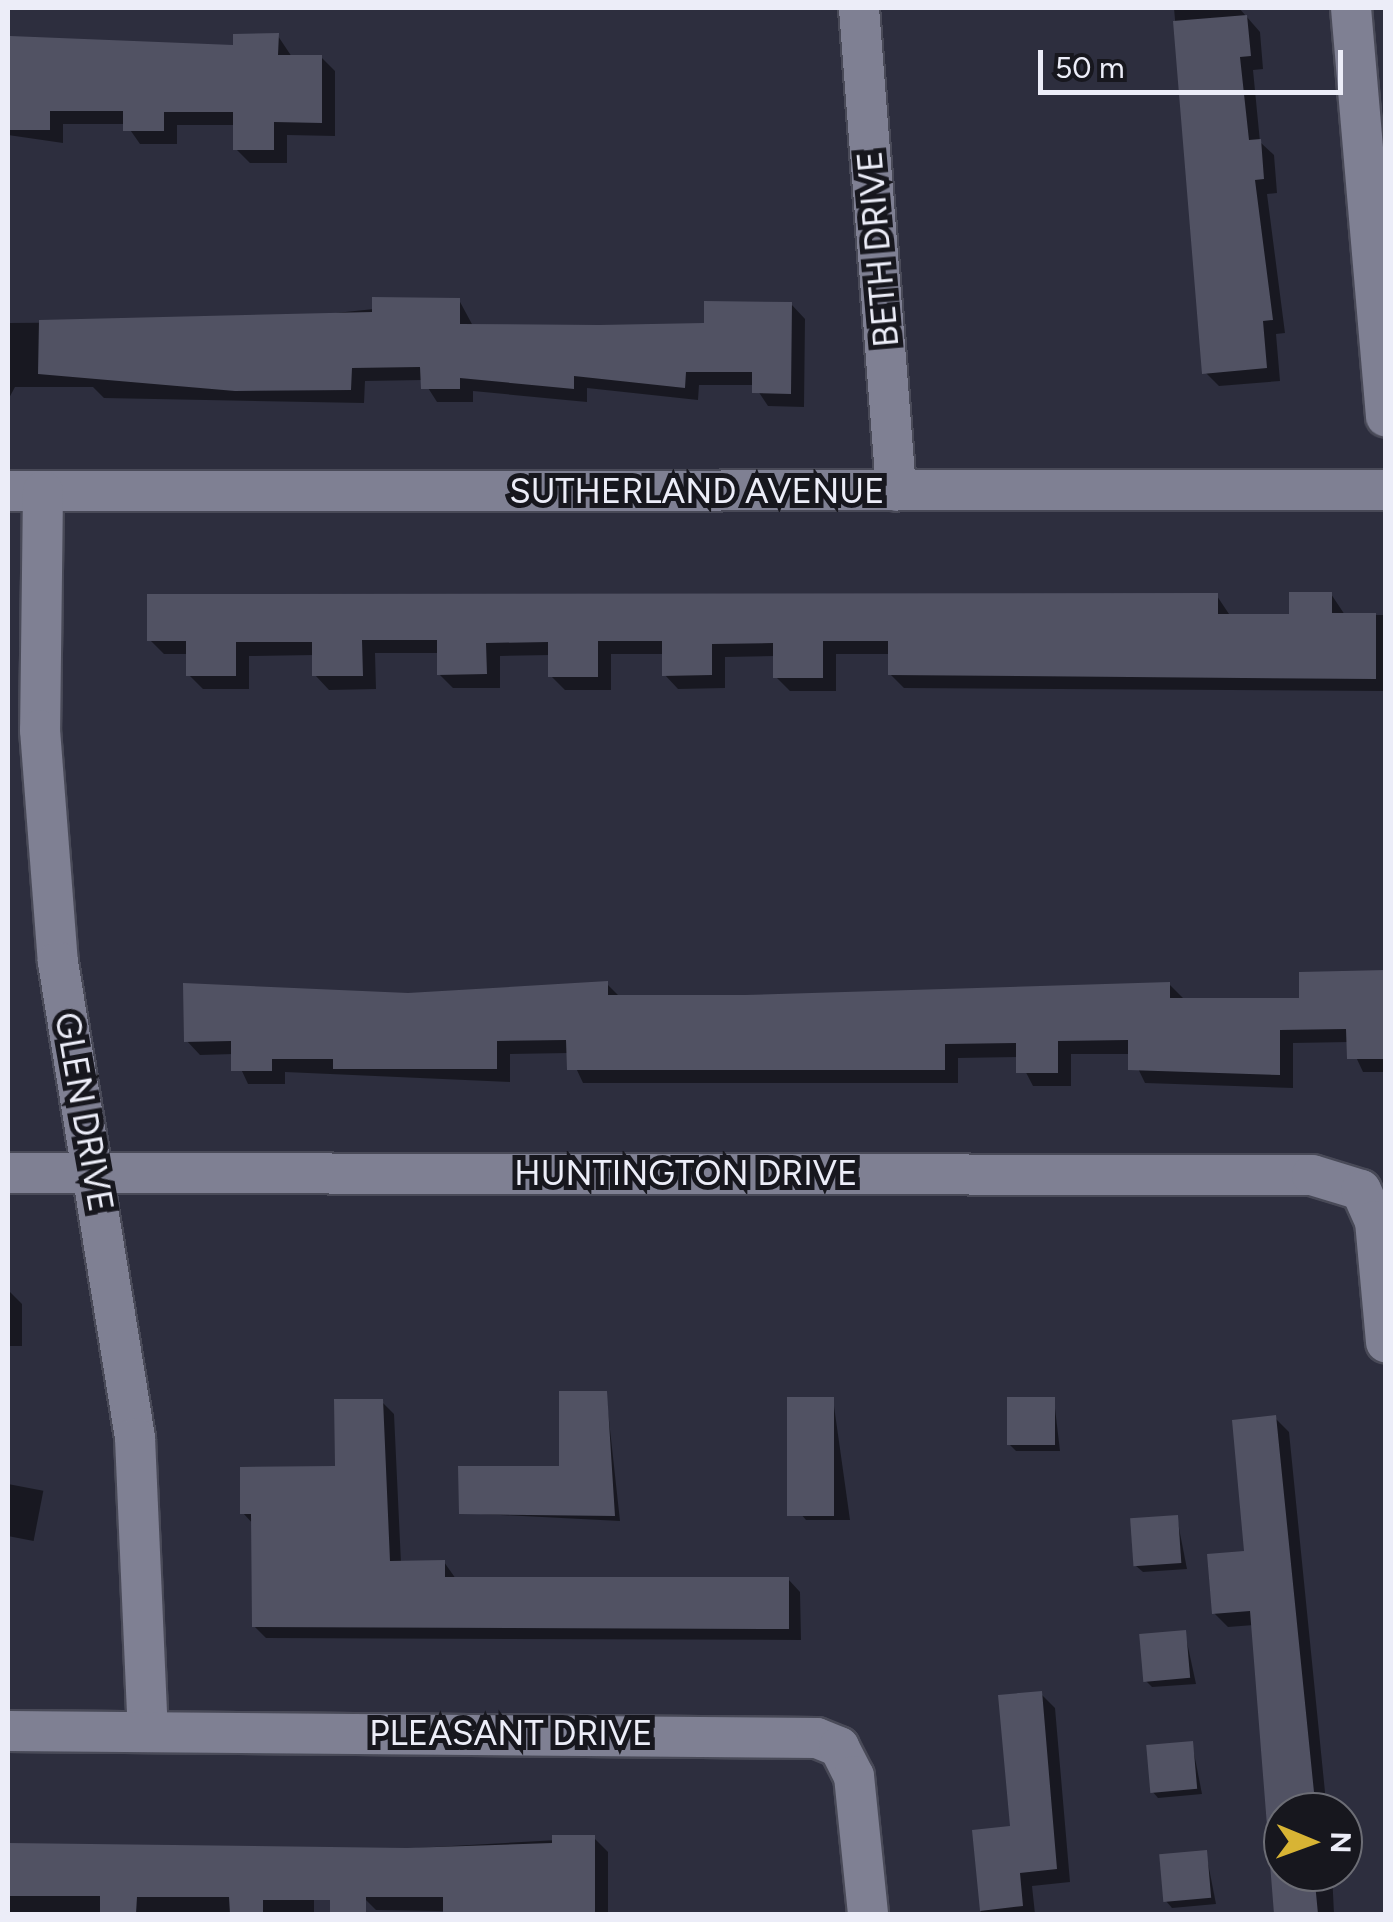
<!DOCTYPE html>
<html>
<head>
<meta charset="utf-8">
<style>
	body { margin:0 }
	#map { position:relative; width:1393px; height:1922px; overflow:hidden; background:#2d2e3e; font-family:Figtree,sans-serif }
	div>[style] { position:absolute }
	.shadow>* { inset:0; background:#0007; transform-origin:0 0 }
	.building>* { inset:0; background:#515263; transform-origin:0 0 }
	.roads { filter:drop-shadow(2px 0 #494a58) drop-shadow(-2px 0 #494a58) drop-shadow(0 2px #494a58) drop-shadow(0 -2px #494a58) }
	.minor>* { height:40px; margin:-20px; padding:0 20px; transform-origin:20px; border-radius:20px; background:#7f8093 }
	span { translate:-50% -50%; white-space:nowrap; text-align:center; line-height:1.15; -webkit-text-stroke:10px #17171e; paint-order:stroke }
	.street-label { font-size:35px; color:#ecedf8 }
	.frame { position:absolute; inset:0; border:10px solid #ecedf8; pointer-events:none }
	.north { position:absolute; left:1263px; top:1792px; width:100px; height:100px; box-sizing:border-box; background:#17171e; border:2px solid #6c6d75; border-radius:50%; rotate:91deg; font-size:28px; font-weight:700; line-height:40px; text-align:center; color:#ecedf8 }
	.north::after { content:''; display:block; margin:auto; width:35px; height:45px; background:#d8b434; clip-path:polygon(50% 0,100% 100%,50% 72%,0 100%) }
	.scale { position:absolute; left:1038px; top:50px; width:305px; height:45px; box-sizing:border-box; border:5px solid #ecedf8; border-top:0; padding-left:12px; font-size:30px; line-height:35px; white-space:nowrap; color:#ecedf8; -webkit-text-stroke:8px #17171e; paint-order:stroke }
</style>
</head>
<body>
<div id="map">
	<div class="shadow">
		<i style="clip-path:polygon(1174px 8px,1239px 8px,1260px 32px,1263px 69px,1253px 70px,1260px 142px,1274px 155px,1277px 193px,1267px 194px,1285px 333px,1276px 334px,1280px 381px,1219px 386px,1205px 372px)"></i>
		<i style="clip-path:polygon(278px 36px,292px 57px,321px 57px,335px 71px,335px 136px,287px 135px,287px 163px,250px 163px,236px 149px,236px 125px,177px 125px,177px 144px,140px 144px,126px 124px,63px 124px,63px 143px,8px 135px,8px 63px,236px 47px)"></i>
		<i style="clip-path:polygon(459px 300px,473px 326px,706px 325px,791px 304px,805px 319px,804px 407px,768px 406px,754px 385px,699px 385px,698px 400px,587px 388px,587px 402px,473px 391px,473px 402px,437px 402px,423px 380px,365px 381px,364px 403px,104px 398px,93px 387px,15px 387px,8px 400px,8px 323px,260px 321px)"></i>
		<i style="clip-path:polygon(1331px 594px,1345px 615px,1386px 615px,1386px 691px,904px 688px,890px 674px,890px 654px,836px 654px,836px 691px,790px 691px,776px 677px,776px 656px,725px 657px,725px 688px,678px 689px,664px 674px,664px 654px,611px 654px,611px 690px,565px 690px,551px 676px,551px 655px,500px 656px,500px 688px,453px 688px,439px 674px,439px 653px,375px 653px,376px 689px,329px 690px,315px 675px,315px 655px,249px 656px,249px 689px,203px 689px,189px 675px,188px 654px,164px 654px,150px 640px,1217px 596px,1231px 617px,1291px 616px)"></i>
		<i style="clip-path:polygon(1386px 973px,1386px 1072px,1363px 1072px,1349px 1042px,1293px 1043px,1293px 1088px,1145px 1083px,1131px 1054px,1071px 1054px,1071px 1086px,1033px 1086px,1018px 1057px,958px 1058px,958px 1083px,583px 1083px,569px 1053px,510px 1054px,510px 1082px,285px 1072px,285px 1084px,248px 1084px,234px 1054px,200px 1055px,186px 1040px,408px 995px,607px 984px,620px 997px,745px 998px,1169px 984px,1183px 998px,1302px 1001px)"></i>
		<i style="clip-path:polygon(8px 1290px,22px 1304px,22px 1346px,8px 1346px)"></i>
		<i style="clip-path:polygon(606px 1393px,620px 1521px,461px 1513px,561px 1468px)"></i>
		<i style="clip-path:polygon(833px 1399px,850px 1520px,806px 1520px,800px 1513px)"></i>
		<i style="clip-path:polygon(1054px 1400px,1060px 1451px,1016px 1451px,1009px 1444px)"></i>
		<i style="clip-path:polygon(382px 1402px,394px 1414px,401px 1563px,444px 1562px,456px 1579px,788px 1579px,800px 1592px,801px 1640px,266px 1638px,254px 1626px,254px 1525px,243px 1513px,338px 1469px)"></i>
		<i style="clip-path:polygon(1275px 1418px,1289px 1432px,1327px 1812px,1283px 1812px,1283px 1872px,1332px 1872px,1334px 1914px,1277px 1914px,1254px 1625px,1228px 1627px,1214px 1613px,1247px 1553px)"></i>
		<i style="left:8px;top:1484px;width:36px;height:51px;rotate:11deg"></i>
		<i style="clip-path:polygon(1177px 1518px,1187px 1569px,1143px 1572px,1136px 1566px)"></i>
		<i style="clip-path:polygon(1185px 1633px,1196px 1684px,1152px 1687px,1145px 1680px)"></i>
		<i style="clip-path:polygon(1041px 1694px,1055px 1708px,1070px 1882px,1032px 1886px,1035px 1914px,981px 1914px,974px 1832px,1013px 1828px)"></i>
		<i style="clip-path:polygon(1192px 1743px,1202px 1794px,1158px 1798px,1152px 1791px)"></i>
		<i style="clip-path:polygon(594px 1838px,608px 1852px,608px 1914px,376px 1910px,362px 1896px,362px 1851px)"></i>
		<i style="clip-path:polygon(8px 1849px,300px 1851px,314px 1865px,314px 1913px,8px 1914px)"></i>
		<i style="clip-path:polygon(1206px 1853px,1216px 1904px,1172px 1908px,1166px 1901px)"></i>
	</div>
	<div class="building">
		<i style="clip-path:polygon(1247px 15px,1251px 56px,1240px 57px,1249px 140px,1261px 139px,1264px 179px,1255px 180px,1273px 320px,1263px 321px,1267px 368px,1202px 374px,1173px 21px)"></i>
		<i style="clip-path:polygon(279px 33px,278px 55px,322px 55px,322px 123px,274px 122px,274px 150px,233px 150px,233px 112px,164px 112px,164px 131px,123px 131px,123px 111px,50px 111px,50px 130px,10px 130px,10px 36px,233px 45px,233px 34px)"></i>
		<i style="clip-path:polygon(372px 297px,460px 298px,460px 324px,599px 325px,704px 323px,704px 301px,792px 302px,791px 394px,752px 393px,752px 372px,686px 372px,685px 388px,574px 376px,574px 389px,460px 378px,460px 389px,421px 389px,420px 367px,352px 368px,351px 390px,235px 391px,38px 374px,39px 320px,372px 312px)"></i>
		<i style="clip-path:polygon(1289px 592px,1332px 592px,1332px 613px,1376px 613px,1376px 679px,888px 675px,888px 641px,823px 641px,823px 678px,773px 678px,773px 643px,712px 644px,712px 675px,662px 676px,662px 641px,598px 641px,598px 677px,548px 677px,548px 642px,486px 643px,487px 674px,437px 675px,437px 640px,362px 640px,363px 676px,312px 676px,312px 642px,236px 642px,236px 676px,186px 676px,186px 641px,147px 641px,147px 594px,1218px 593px,1218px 614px,1289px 614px)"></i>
		<i style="clip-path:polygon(1386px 970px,1386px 1059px,1347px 1059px,1346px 1029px,1280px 1030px,1280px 1075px,1128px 1070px,1128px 1040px,1058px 1041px,1058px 1073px,1016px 1073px,1016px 1043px,945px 1044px,945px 1070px,567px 1070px,566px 1040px,497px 1041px,497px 1069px,333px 1069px,333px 1059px,272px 1059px,272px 1071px,231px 1071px,231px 1041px,184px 1042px,183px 983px,408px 993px,608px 981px,608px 995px,745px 995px,1170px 982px,1170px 998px,1299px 998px,1299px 972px)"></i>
		<i style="clip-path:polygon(559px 1391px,607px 1391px,615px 1516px,459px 1514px,458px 1466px,559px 1466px)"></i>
		<i style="left:787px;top:1397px;width:47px;height:119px"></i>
		<i style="left:1007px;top:1397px;width:48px;height:48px"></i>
		<i style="clip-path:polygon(334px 1399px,383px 1399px,390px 1561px,445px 1560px,445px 1577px,789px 1577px,789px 1629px,252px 1627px,251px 1514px,240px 1514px,240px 1467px,335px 1466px)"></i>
		<i style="clip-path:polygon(1276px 1415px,1316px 1812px,1283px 1812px,1283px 1872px,1314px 1872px,1318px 1914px,1274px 1914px,1250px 1611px,1212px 1614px,1207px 1554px,1244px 1551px,1232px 1420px)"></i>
		<i style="left:1178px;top:1515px;width:48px;height:48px;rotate:86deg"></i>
		<i style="left:1186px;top:1630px;width:48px;height:47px;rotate:85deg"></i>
		<i style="clip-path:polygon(1042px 1691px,1057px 1869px,1020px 1873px,1023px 1906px,980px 1911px,972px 1830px,1010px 1826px,998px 1695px)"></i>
		<i style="left:1193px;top:1741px;width:48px;height:47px;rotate:85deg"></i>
		<i style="clip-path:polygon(552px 1835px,595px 1835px,595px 1914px,443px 1914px,443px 1897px,366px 1897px,366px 1914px,330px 1914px,330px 1900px,263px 1900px,263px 1914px,230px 1914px,229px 1897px,137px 1897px,136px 1914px,100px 1914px,100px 1896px,8px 1896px,8px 1843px,407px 1848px,552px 1843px)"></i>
		<i style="left:1207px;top:1850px;width:48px;height:48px;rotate:85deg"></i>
	</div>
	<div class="roads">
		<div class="minor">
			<i style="left:859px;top:8px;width:484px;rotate:85.6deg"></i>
			<i style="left:1351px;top:8px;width:410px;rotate:85.1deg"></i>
			<i style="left:8px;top:491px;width:1378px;rotate:-0.04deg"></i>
			<i style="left:43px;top:491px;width:239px;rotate:90.7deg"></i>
			<i style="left:40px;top:730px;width:233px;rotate:85.6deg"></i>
			<i style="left:58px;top:962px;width:482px;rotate:80.8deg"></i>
			<i style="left:135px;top:1438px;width:294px;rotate:87.5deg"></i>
			<i style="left:8px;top:1173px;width:1304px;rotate:0.09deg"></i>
			<i style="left:1312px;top:1175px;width:51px;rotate:17deg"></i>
			<i style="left:1361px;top:1190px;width:34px;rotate:66deg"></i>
			<i style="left:1375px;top:1221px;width:122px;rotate:84.8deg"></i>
			<i style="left:8px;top:1731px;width:809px;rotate:0.5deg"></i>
			<i style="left:817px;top:1738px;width:24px;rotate:22deg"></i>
			<i style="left:839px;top:1747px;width:33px;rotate:63deg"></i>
			<i style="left:854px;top:1776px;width:139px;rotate:84.2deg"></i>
		</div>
	</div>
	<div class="street-label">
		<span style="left:878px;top:249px;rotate:-95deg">BETH DRIVE</span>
		<span style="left:697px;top:491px">SUTHERLAND AVENUE</span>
		<span style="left:84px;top:1112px;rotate:80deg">GLEN DRIVE</span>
		<span style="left:686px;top:1173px">HUNTINGTON DRIVE</span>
		<span style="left:511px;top:1733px">PLEASANT DRIVE</span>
	</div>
	<div class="frame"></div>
	<div class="north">N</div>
	<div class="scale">50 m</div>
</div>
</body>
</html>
